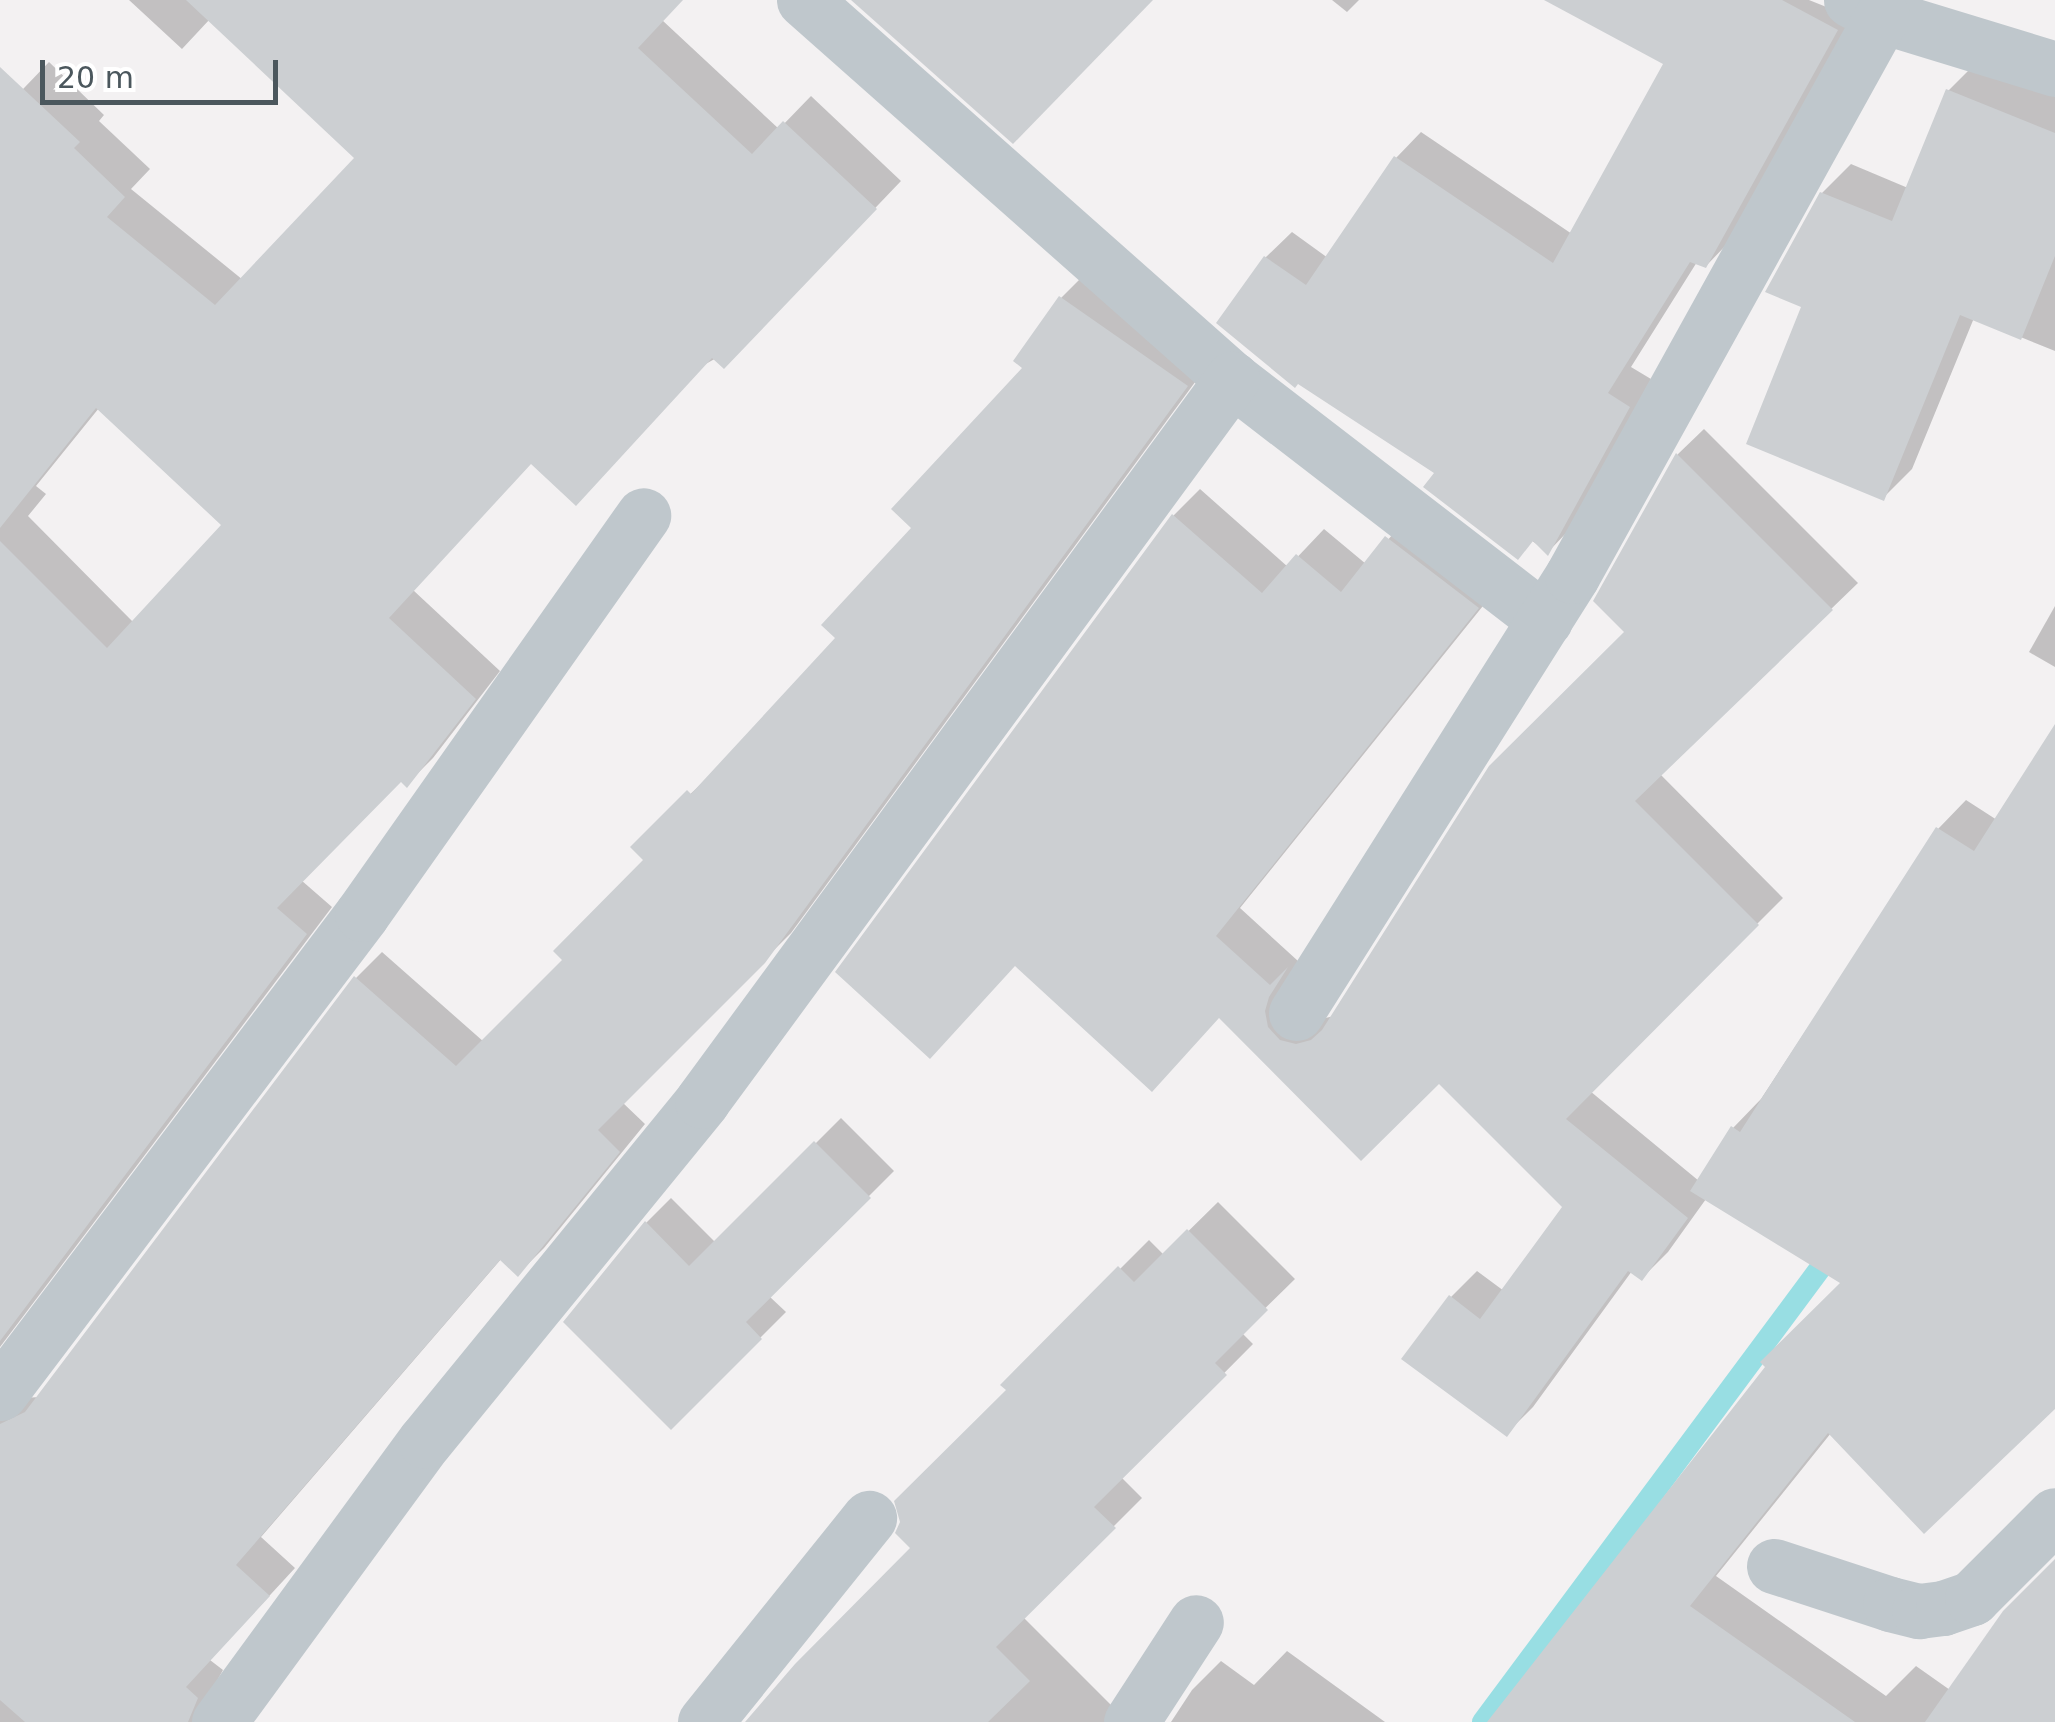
<!DOCTYPE html>
<html>
<head>
<meta charset="utf-8">
<style>
	body { margin:0 }
	#map { position:relative; width:2055px; height:1722px; overflow:hidden; background:#f3f1f2; font-family:"DejaVu Sans",sans-serif }
	div>[style] { position:absolute }
	.shadow>* { inset:0; background:#0003 }
	.stream>* { height:22px; margin:-11px; padding:0 11px; transform-origin:11px; border-radius:11px; background:#98dee3 }
	.building>* { inset:0; background:#cccfd2 }
	.street>* { height:55px; margin:-27.5px; padding:0 27.5px; transform-origin:27.5px; border-radius:27.5px; background:#bfc7cc }
	span { translate:-50% -50%; white-space:nowrap; text-align:center; line-height:1.15; -webkit-text-stroke:8px #fff; paint-order:stroke }
	.scale { position:absolute; left:40px; top:60px; width:238px; height:45px; box-sizing:border-box; border:5px solid #4b575d; border-top:0; padding-left:12px; font-size:30px; line-height:35px; white-space:nowrap; color:#4b575d; -webkit-text-stroke:8px #fff; paint-order:stroke }
</style>
</head>
<body>
<div id="map">
	<div class="shadow">
		<i style="clip-path:polygon(evenodd,129px 0,681px 0,662px 20px,779px 129px,811px 96px,901px 181px,750px 339px,532px 462px,413px 590px,500px 671px,433px 758px,407px 784px,401px 779px,301px 880px,332px 907px,0 1347px,0 113px,49px 62px,104px 115px,99px 121px,150px 169px,131px 189px,243px 280px,358px 158px,210px 19px,182px 49px,129px 0,99px 408px,225px 525px,134px 623px,28px 516px,46px 494px,36px 486px,99px 408px)"></i>
		<i style="clip-path:polygon(1332px 0,1359px 0,1347px 12px)"></i>
		<i style="clip-path:polygon(1550px 0,1809px 0,1854px 18px,1731px 240px,1706px 266px,1697px 262px,1631px 367px,1651px 379px,1572px 527px,1548px 552px,1219px 322px,1266px 257px,1292px 232px,1328px 258px,1396px 158px,1421px 132px,1572px 234px,1666px 63px)"></i>
		<i style="clip-path:polygon(1977px 62px,2055px 93px,2055px 351px,1974px 318px,1912px 469px,1883px 498px,1804px 306px,1822px 193px,1851px 164px,1908px 188px,1948px 91px)"></i>
		<i style="clip-path:polygon(1087px 272px,1212px 359px,791px 933px,622px 1102px,645px 1124px,544px 1248px,518px 1274px,502px 1258px,261px 1537px,295px 1568px,210px 1660px,223px 1670px,194px 1722px,0 1722px,0 1382px,23px 1398px,40px 1397px,356px 978px,382px 952px,484px 1042px,566px 960px,647px 860px,634px 847px,717px 769px,839px 637px,1026px 368px,1061px 298px)"></i>
		<i style="clip-path:polygon(1704px 429px,1858px 583px,1660px 774px,1783px 898px,1590px 1091px,1699px 1181px,1733px 1128px,1761px 1099px,1938px 829px,1966px 800px,1997px 820px,2055px 729px,2055px 1406px,1831px 1433px,1716px 1576px,1886px 1696px,1916px 1666px,1950px 1690px,2055px 1563px,2055px 1722px,1489px 1722px,1844px 1283px,1706px 1199px,1668px 1252px,1642px 1278px,1632px 1271px,1533px 1407px,1507px 1433px,1451px 1297px,1477px 1271px,1504px 1291px,1565px 1207px,1439px 1081px,1361px 1157px,1220px 1016px,1016px 964px,839px 972px,1174px 515px,1200px 489px,1288px 567px,1324px 529px,1366px 564px,1413px 512px,1503px 581px,1240px 908px,1298px 961px,1321px 1019px,1334px 1016px,1627px 632px,1596px 601px,1678px 454px)"></i>
		<i style="clip-path:polygon(2055px 606px,2055px 667px,2029px 652px)"></i>
		<i style="clip-path:polygon(841px 1118px,894px 1171px,769px 1296px,786px 1312px,671px 1427px,646px 1223px,671px 1198px,716px 1243px)"></i>
		<i style="clip-path:polygon(1218px 1202px,1295px 1279px,1241px 1332px,1253px 1344px,1121px 1477px,1142px 1498px,1023px 1617px,1128px 1722px,748px 1722px,914px 1548px,1009px 1390px,1004px 1385px,1149px 1240px,1164px 1255px)"></i>
		<i style="clip-path:polygon(1287px 1651px,1385px 1722px,1171px 1722px,1192px 1690px,1221px 1661px,1254px 1685px)"></i>
	</div>
	<div class="stream">
		<i style="left:1483px;top:1722px;width:592px;rotate:-53.38deg"></i>
	</div>
	<div class="building">
		<i style="clip-path:polygon(186px 0,683px 0,638px 48px,752px 154px,783px 121px,877px 209px,724px 369px,712px 358px,576px 506px,531px 464px,389px 618px,476px 699px,407px 788px,401px 782px,277px 908px,307px 934px,0 1341px,0 541px,107px 648px,221px 525px,96px 408px,0 528px,0 67px,80px 142px,74px 148px,125px 197px,107px 217px,215px 305px,354px 158px)"></i>
		<i style="clip-path:polygon(851px 0,1153px 0,1013px 144px)"></i>
		<i style="clip-path:polygon(1544px 0,1782px 0,1838px 30px,1706px 268px,1690px 262px,1608px 393px,1630px 407px,1548px 556px,1533px 541px,1518px 560px,1423px 487px,1434px 473px,1298px 384px,1295px 388px,1216px 323px,1264px 256px,1306px 285px,1394px 156px,1553px 263px,1663px 64px)"></i>
		<i style="clip-path:polygon(1946px 89px,2055px 133px,2055px 256px,2021px 340px,1960px 315px,1884px 501px,1746px 444px,1801px 307px,1765px 292px,1820px 192px,1892px 221px)"></i>
		<i style="clip-path:polygon(1059px 296px,1188px 386px,765px 963px,598px 1130px,620px 1152px,518px 1277px,500px 1260px,236px 1565px,270px 1596px,186px 1687px,198px 1698px,188px 1722px,25px 1722px,0 1700px,0 1424px,25px 1412px,354px 976px,456px 1066px,562px 960px,553px 951px,643px 860px,630px 847px,687px 790px,691px 794px,835px 638px,821px 625px,911px 528px,891px 509px,1022px 368px,1013px 361px)"></i>
		<i style="clip-path:polygon(1676px 453px,1833px 610px,1635px 801px,1759px 925px,1566px 1119px,1688px 1218px,1642px 1281px,1628px 1271px,1507px 1437px,1401px 1359px,1449px 1295px,1480px 1319px,1562px 1207px,1439px 1084px,1361px 1161px,1219px 1018px,1152px 1092px,1015px 966px,930px 1059px,835px 972px,1172px 514px,1262px 593px,1296px 554px,1341px 592px,1385px 536px,1479px 608px,1216px 936px,1270px 985px,1288px 967px,1269px 997px,1265px 1011px,1268px 1027px,1280px 1040px,1296px 1044px,1311px 1040px,1322px 1030px,1489px 766px,1624px 632px,1593px 601px)"></i>
		<i style="clip-path:polygon(2055px 724px,2055px 1409px,1924px 1534px,1828px 1433px,1690px 1606px,1855px 1722px,1487px 1722px,1765px 1367px,1760px 1362px,1840px 1283px,1690px 1191px,1731px 1126px,1740px 1132px,1936px 827px,1974px 851px)"></i>
		<i style="clip-path:polygon(814px 1141px,871px 1198px,746px 1322px,762px 1339px,671px 1430px,563px 1322px,645px 1221px,689px 1266px)"></i>
		<i style="clip-path:polygon(1187px 1229px,1268px 1310px,1215px 1363px,1227px 1375px,1094px 1507px,1116px 1528px,996px 1647px,1030px 1681px,988px 1722px,745px 1722px,795px 1664px,910px 1548px,895px 1533px,900px 1522px,894px 1501px,1006px 1390px,1000px 1385px,1118px 1266px,1134px 1282px)"></i>
		<i style="clip-path:polygon(2055px 1559px,2055px 1722px,1925px 1722px,2003px 1611px)"></i>
	</div>
	<div class="street">
		<i style="left:804px;top:0;width:572px;rotate:41.53deg"></i>
		<i style="left:1232px;top:379px;width:395px;rotate:37.6deg"></i>
		<i style="left:1851px;top:0;width:35px;rotate:27deg"></i>
		<i style="left:1882px;top:16px;width:181px;rotate:17deg"></i>
		<i style="left:1296px;top:1013px;width:517px;rotate:-57.72deg"></i>
		<i style="left:1572px;top:576px;width:640px;rotate:-61.03deg"></i>
		<i style="left:0;top:1393px;width:600px;rotate:-52.92deg"></i>
		<i style="left:362px;top:914px;width:488px;rotate:-54.8deg"></i>
		<i style="left:1774px;top:1566px;width:122px;rotate:18.1deg"></i>
		<i style="left:1890px;top:1604px;width:30px;rotate:14deg"></i>
		<i style="left:1919px;top:1611px;width:24px;rotate:-7deg"></i>
		<i style="left:1943px;top:1608px;width:31px;rotate:-19deg"></i>
		<i style="left:1972px;top:1598px;width:117px;rotate:-45deg"></i>
		<i style="left:219px;top:1722px;width:348px;rotate:-53.8deg"></i>
		<i style="left:425px;top:1441px;width:439px;rotate:-50.8deg"></i>
		<i style="left:702px;top:1101px;width:896px;rotate:-53.72deg"></i>
		<i style="left:705px;top:1722px;width:262px;rotate:-51.2deg"></i>
		<i style="left:1131px;top:1722px;width:119px;rotate:-57deg"></i>
	</div>
	<div class="scale">20 m</div>
</div>
</body>
</html>
